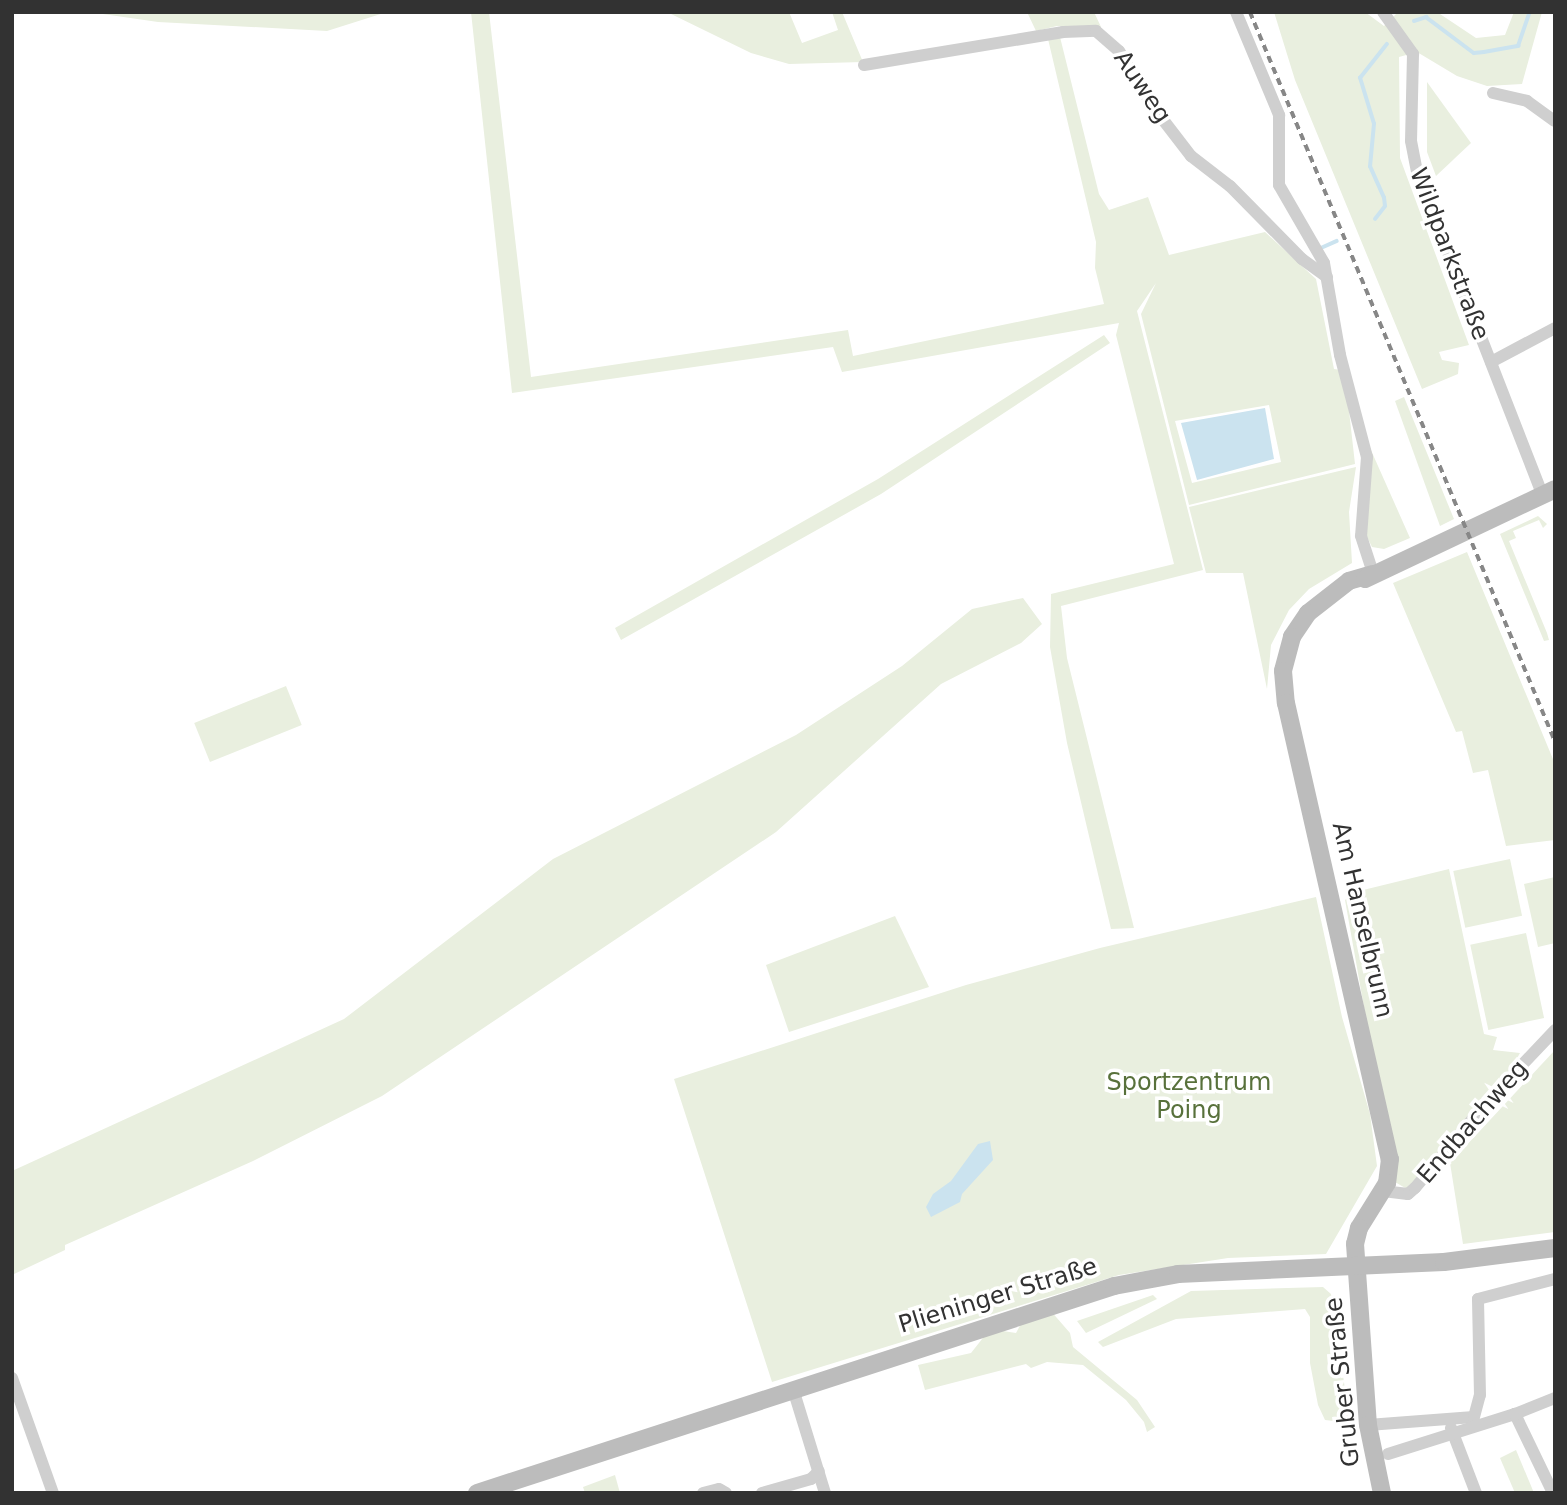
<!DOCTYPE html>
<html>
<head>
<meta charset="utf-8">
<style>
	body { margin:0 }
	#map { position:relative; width:1567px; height:1505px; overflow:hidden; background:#fff; font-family:"DejaVu Sans",sans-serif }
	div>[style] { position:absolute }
	.green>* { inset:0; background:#e9efdf; transform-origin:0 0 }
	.water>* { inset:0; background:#cbe3ef }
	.stream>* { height:3.5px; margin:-1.75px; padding:0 1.75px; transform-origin:1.75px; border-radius:1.75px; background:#cbe3ef }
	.street>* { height:12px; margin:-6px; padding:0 6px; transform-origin:6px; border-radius:6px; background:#cfcfcf }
	.secondary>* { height:18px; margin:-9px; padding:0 9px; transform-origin:9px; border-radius:9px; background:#bcbcbc }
	.rail>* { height:3.5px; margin-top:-1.75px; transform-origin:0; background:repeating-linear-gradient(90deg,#878787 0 7px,transparent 0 12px) }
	span { translate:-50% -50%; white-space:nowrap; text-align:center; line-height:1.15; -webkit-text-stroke:7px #fff; paint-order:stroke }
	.street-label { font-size:24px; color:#323232 }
	.park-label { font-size:24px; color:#58713b }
	.frame { position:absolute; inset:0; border:14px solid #323232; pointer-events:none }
</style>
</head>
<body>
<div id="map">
	<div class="green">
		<i style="clip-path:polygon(89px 12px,387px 12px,327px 31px,158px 22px)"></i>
		<i style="clip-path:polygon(evenodd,471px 12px,489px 12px,531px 377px,848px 330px,853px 356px,1104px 304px,1095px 268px,1096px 242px,1048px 39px,1060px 37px,1099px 194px,1109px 210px,1148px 197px,1169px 255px,1265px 232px,1316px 279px,1334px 369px,1341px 370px,1347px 393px,1355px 464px,1189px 505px,1141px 314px,1156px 283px,1137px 311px,1203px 570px,1061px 606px,1067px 658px,1134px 928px,1111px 929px,1067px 743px,1050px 647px,1051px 594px,1174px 564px,1116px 335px,1119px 323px,842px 372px,833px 347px,512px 393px,471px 12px,1269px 405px,1281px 462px,1192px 483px,1175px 421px,1269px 405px)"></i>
		<i style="clip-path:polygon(667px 12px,789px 12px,802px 43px,838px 30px,832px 12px,842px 12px,863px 62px,789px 64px,751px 53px)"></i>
		<i style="clip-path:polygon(1027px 12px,1094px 12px,1101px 27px,1057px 26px,1036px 31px)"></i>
		<i style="clip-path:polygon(1274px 12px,1365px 12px,1384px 26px,1398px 12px,1437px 12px,1476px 38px,1505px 35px,1514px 12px,1542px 12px,1522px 84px,1487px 86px,1457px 76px,1417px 52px,1399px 57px,1400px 158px,1469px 345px,1439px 352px,1442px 360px,1459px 363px,1458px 374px,1422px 389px,1295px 80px)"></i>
		<i style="clip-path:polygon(1427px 82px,1471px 143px,1436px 176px,1427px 152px)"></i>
		<i style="clip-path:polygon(1104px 335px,1110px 343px,881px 494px,621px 640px,615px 628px,878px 479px)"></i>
		<i style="clip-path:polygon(1404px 397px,1454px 519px,1440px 526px,1395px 401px)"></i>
		<i style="clip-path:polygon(1370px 448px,1410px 538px,1384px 549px,1372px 547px,1366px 535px)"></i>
		<i style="clip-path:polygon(1356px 467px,1349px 512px,1352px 563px,1309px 589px,1289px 610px,1271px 645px,1267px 689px,1243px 573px,1206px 573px,1189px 507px)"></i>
		<i style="clip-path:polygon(1538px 516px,1547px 524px,1543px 528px,1539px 520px,1513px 531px,1516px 538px,1509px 541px,1547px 633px,1549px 640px,1544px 641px,1500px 534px)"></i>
		<i style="clip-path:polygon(1467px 552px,1555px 764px,1555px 840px,1506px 846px,1488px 770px,1473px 773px,1462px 731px,1456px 732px,1393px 583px)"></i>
		<i style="clip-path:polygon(1023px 598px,1042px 624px,1021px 643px,941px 684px,776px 832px,382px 1096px,253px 1161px,65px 1245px,65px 1250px,12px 1275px,12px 1171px,344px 1019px,553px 859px,796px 735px,902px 666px,972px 609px)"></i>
		<i style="left:286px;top:686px;width:42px;height:99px;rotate:68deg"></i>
		<i style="left:1510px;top:859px;width:58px;height:58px;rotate:78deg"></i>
		<i style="clip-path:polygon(1449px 869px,1484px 1034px,1497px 1037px,1493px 1050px,1520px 1053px,1511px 1069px,1407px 1189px,1395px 1182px,1345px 900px,1355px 892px)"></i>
		<i style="clip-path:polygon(1555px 877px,1555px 943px,1538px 947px,1524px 884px)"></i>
		<i style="clip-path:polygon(1316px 897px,1342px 1017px,1370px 1114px,1377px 1166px,1326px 1254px,1228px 1258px,1119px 1275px,772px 1382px,674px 1079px,966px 985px,1100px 948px)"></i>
		<i style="clip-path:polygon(895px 916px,929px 987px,789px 1032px,766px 965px)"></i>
		<i style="left:1526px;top:933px;width:87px;height:57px;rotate:78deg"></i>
		<i style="clip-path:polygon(1555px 1050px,1555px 1232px,1463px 1244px,1450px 1163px)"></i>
		<i style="clip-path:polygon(1323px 1287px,1331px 1294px,1350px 1423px,1325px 1420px,1318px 1405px,1310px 1363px,1310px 1317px,1305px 1309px,1176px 1319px,1103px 1347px,1098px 1342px,1191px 1291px)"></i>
		<i style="clip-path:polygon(1153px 1295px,1157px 1299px,1086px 1333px,1077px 1321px)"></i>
		<i style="clip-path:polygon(1050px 1310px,1070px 1333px,1073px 1347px,1137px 1400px,1155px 1427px,1147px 1432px,1144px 1422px,1126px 1400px,1083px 1365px,1047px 1362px,1031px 1368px,1026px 1364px,925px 1390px,918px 1365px,971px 1353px,990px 1329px,1016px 1333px,1023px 1320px)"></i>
		<i style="clip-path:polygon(1516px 1450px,1534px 1493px,1515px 1493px,1500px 1458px)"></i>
		<i style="clip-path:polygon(615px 1475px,620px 1493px,585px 1493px,583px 1487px)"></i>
	</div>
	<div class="water">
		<i style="clip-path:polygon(1265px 408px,1274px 459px,1197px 480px,1181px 423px)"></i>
		<i style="clip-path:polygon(990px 1141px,993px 1160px,962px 1194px,960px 1202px,931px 1217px,926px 1207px,933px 1194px,951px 1181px,978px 1144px)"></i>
	</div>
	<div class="stream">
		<i style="left:1414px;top:21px;width:13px;rotate:-18deg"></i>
		<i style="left:1426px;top:17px;width:60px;rotate:36.9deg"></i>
		<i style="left:1474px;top:53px;width:10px;rotate:-6deg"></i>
		<i style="left:1484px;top:52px;width:35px;rotate:-10deg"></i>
		<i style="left:1518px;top:46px;width:36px;rotate:-71deg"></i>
		<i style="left:1375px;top:219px;width:16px;rotate:-52deg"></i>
		<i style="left:1385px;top:206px;width:8px;rotate:-97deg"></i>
		<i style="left:1384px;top:198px;width:34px;rotate:-114deg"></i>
		<i style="left:1370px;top:167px;width:43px;rotate:-84.7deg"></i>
		<i style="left:1374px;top:124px;width:48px;rotate:-106.9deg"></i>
		<i style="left:1360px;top:78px;width:43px;rotate:-51.5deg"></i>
		<i style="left:1321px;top:248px;width:17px;rotate:-24deg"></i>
	</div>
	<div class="street">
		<i style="left:1236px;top:12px;width:112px;rotate:67.3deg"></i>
		<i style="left:1279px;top:115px;width:70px;rotate:90deg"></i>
		<i style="left:1279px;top:185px;width:90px;rotate:60deg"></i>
		<i style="left:1324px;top:263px;width:93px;rotate:80.1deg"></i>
		<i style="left:1340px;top:355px;width:106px;rotate:75.2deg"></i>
		<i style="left:1367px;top:457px;width:79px;rotate:94.3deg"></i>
		<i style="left:1361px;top:536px;width:40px;rotate:72deg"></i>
		<i style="left:1383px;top:12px;width:52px;rotate:54.5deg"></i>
		<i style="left:1413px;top:54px;width:87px;rotate:91.3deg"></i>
		<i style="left:1411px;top:141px;width:33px;rotate:79deg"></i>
		<i style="left:1417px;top:173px;width:344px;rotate:68.7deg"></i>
		<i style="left:864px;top:65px;width:202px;rotate:-9.4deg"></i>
		<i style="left:1063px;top:32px;width:33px;rotate:-2deg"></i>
		<i style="left:1096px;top:31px;width:30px;rotate:41deg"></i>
		<i style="left:1119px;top:51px;width:67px;rotate:58.4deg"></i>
		<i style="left:1154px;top:108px;width:61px;rotate:52.4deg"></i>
		<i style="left:1191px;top:156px;width:49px;rotate:37.6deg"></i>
		<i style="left:1230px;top:186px;width:103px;rotate:45.4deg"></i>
		<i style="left:1302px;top:259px;width:31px;rotate:36deg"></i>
		<i style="left:1493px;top:93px;width:35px;rotate:13deg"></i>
		<i style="left:1527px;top:101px;width:34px;rotate:36deg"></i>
		<i style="left:1491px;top:362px;width:72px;rotate:-28deg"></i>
		<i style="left:1383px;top:1191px;width:25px;rotate:7deg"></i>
		<i style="left:1408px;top:1194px;width:9px;rotate:-41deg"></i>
		<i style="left:1415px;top:1188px;width:112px;rotate:-50.1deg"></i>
		<i style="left:1487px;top:1102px;width:99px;rotate:-46.6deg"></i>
		<i style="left:12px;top:1378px;width:122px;rotate:70.4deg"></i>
		<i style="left:793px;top:1389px;width:109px;rotate:72.9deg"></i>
		<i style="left:1368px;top:1425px;width:106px;rotate:-4.3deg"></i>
		<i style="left:1474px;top:1417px;width:23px;rotate:-75deg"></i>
		<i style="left:1480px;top:1395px;width:96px;rotate:-91.2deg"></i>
		<i style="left:1478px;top:1299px;width:80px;rotate:-14.6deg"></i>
		<i style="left:1451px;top:1428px;width:70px;rotate:69deg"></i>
		<i style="left:1388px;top:1454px;width:133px;rotate:-17.5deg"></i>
		<i style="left:703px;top:1493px;width:16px;rotate:-14deg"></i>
		<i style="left:719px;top:1489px;width:8px;rotate:30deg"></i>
		<i style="left:762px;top:1493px;width:51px;rotate:-15.9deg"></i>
		<i style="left:811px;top:1479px;width:11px;rotate:-45deg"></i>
		<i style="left:1553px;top:1493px;width:88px;rotate:-115.7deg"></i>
		<i style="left:1515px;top:1414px;width:43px;rotate:-21.8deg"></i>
	</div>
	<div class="secondary">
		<i style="left:1373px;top:574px;width:25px;rotate:164deg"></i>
		<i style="left:1349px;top:581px;width:52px;rotate:142deg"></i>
		<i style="left:1308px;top:613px;width:29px;rotate:124deg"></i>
		<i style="left:1292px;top:637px;width:35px;rotate:105deg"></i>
		<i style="left:1283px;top:671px;width:32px;rotate:85deg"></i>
		<i style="left:1286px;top:703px;width:468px;rotate:77.2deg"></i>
		<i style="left:1390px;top:1159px;width:24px;rotate:97deg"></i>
		<i style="left:1387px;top:1183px;width:53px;rotate:121.9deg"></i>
		<i style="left:1359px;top:1228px;width:16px;rotate:104deg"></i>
		<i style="left:1355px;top:1244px;width:181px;rotate:85.9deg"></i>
		<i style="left:1368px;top:1425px;width:69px;rotate:78.4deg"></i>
		<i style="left:1365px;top:579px;width:210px;rotate:-25.3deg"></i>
		<i style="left:477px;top:1493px;width:670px;rotate:-18deg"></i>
		<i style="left:1114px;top:1286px;width:65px;rotate:-10.6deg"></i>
		<i style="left:1178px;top:1274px;width:266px;rotate:-2.6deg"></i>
		<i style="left:1444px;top:1262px;width:112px;rotate:-7.2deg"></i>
	</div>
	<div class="rail">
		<i style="left:1250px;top:12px;width:790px;rotate:67.3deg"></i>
	</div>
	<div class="street-label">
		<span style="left:1142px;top:87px;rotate:56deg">Auweg</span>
		<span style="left:1449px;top:254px;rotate:69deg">Wildparkstraße</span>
		<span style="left:1362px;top:920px;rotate:77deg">Am Hanselbrunn</span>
		<span style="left:1473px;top:1122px;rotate:-49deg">Endbachweg</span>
		<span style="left:998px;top:1296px;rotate:-17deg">Plieninger Straße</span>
		<span style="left:1343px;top:1382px;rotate:-96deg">Gruber Straße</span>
	</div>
	<div class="park-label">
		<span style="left:1189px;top:1097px">Sportzentrum<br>Poing</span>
	</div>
	<div class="frame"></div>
</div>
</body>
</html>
